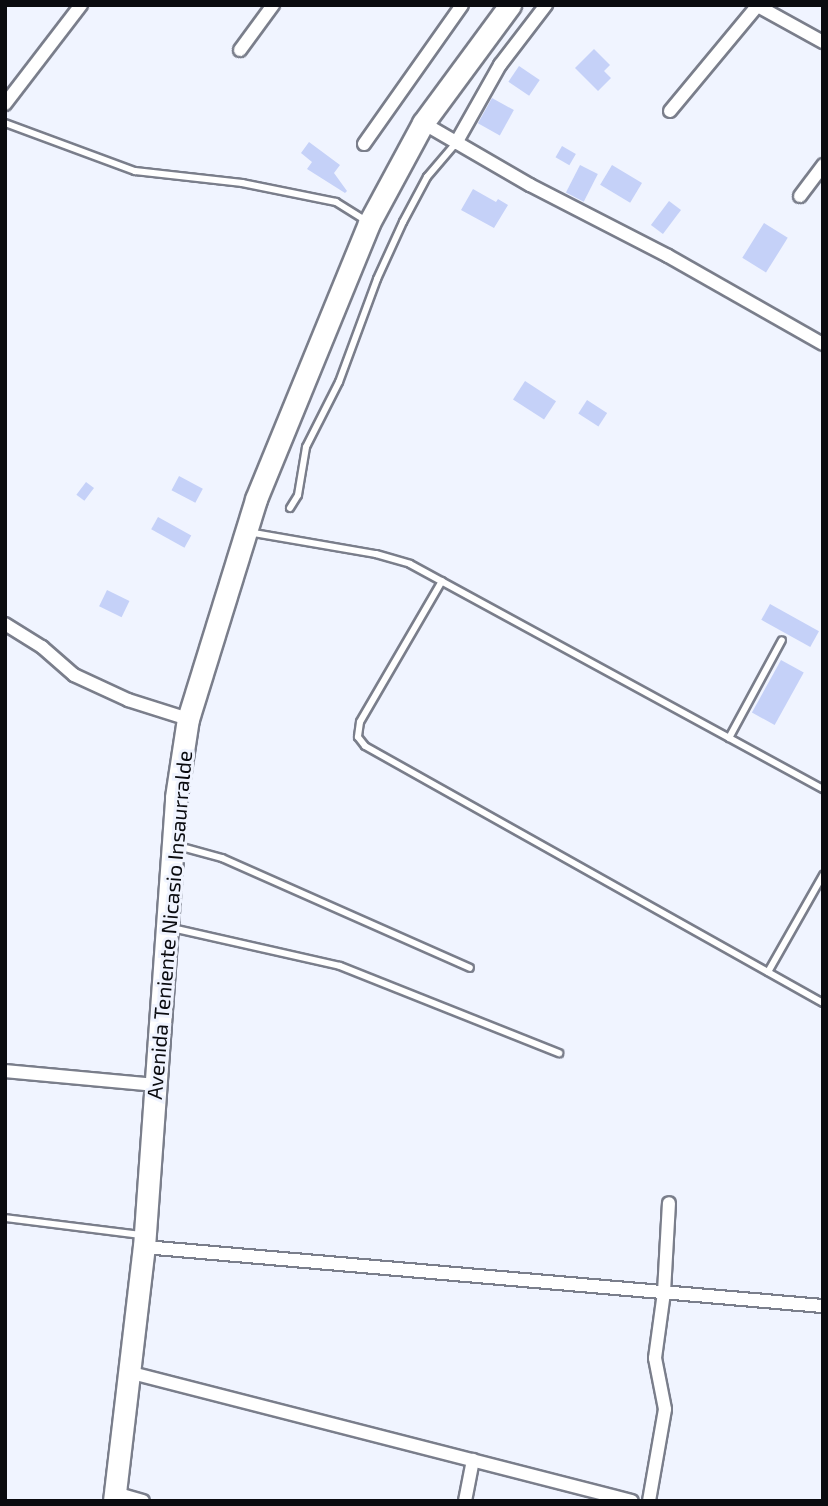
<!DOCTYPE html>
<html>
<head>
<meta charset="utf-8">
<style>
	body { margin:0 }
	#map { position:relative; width:828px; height:1506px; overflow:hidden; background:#f0f4ff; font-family:"Exo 2",sans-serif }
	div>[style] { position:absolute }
	.building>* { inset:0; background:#c5d1f8; transform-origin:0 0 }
	.roads { filter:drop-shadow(2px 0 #7a7e8b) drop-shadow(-2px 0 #7a7e8b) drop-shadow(0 2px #7a7e8b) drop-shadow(0 -2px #7a7e8b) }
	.service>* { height:6px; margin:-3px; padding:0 3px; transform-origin:3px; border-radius:3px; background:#fff }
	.minor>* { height:12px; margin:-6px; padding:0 6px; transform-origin:6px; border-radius:6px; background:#fff }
	.primary>* { height:21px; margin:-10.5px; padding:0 10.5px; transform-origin:10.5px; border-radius:10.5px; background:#fff }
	span { translate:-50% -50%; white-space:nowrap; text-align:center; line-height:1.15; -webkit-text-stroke:6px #f0f4ff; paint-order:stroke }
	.street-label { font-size:21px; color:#0a0b0f }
	.frame { position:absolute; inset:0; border:7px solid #0a0b0f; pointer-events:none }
</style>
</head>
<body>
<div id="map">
	<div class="building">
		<i style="clip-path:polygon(594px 49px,610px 65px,604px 71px,611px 78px,598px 91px,575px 68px)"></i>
		<i style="left:519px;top:66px;width:25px;height:19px;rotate:34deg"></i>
		<i style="left:492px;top:98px;width:25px;height:29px;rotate:29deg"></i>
		<i style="clip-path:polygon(309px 142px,340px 165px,334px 173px,347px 191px,345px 193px,307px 169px,312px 162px,301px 153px)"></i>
		<i style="left:562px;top:146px;width:16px;height:13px;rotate:30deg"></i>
		<i style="left:580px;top:165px;width:20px;height:31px;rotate:27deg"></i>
		<i style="left:612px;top:165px;width:35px;height:23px;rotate:31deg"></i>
		<i style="clip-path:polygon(473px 189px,496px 202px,498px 199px,508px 205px,494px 228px,461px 210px)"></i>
		<i style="left:669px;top:201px;width:15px;height:30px;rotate:37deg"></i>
		<i style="left:764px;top:223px;width:28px;height:41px;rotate:32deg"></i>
		<i style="left:525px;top:381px;width:37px;height:22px;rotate:33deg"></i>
		<i style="left:587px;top:400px;width:24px;height:16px;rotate:33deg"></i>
		<i style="left:179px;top:476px;width:27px;height:16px;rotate:28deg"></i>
		<i style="left:86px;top:482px;width:10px;height:16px;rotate:37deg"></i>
		<i style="left:158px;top:517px;width:38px;height:14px;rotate:29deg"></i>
		<i style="left:107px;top:590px;width:25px;height:18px;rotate:26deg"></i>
		<i style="left:770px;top:604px;width:56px;height:18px;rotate:29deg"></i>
		<i style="left:781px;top:660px;width:26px;height:60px;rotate:29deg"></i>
	</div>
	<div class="roads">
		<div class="service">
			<i style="left:5px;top:123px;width:139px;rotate:20.3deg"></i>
			<i style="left:135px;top:171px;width:108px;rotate:6.4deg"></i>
			<i style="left:242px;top:183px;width:96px;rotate:11.4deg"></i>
			<i style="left:336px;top:202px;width:34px;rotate:32deg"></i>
			<i style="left:290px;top:508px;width:15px;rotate:-58deg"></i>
			<i style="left:298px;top:495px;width:49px;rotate:-80.5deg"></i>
			<i style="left:306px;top:447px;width:73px;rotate:-63.1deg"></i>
			<i style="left:339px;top:382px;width:110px;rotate:-69.7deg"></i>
			<i style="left:377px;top:279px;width:63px;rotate:-65.5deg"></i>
			<i style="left:403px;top:222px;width:51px;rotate:-61.9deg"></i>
			<i style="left:427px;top:177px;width:45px;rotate:-49.5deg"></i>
			<i style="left:248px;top:532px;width:130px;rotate:9.8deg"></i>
			<i style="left:376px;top:554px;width:35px;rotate:16deg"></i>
			<i style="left:410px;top:564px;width:470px;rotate:28.6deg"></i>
			<i style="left:442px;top:581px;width:163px;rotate:120.2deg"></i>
			<i style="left:360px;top:722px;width:15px;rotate:98deg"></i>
			<i style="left:358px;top:737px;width:11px;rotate:52deg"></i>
			<i style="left:365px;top:746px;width:525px;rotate:29.3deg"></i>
			<i style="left:729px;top:738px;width:111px;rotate:-61.6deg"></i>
			<i style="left:178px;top:846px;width:46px;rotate:15.3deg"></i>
			<i style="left:222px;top:858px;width:271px;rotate:23.9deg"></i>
			<i style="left:172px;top:928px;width:172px;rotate:12.7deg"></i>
			<i style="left:340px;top:966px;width:236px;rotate:21.7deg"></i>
			<i style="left:768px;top:972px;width:112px;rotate:-60.4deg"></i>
			<i style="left:5px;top:1218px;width:138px;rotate:7.1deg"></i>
		</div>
		<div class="minor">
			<i style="left:756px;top:5px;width:77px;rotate:28.9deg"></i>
			<i style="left:240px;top:50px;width:56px;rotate:-53.7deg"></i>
			<i style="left:5px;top:104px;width:125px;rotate:-52.5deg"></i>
			<i style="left:670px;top:111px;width:138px;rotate:-50.3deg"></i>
			<i style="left:423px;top:123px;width:124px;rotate:30.1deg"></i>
			<i style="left:530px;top:185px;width:155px;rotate:27.2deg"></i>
			<i style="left:668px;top:256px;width:178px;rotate:29.6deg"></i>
			<i style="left:456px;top:143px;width:90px;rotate:-60.6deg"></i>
			<i style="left:500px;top:65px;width:76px;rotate:-52.5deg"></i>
			<i style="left:364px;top:144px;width:170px;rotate:-54.8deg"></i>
			<i style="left:800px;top:196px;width:39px;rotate:-53deg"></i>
			<i style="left:5px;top:624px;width:44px;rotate:31.9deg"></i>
			<i style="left:42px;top:647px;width:43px;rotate:41.2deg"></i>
			<i style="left:74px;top:675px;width:60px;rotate:24.8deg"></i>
			<i style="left:128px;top:700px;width:63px;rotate:17.6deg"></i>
			<i style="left:5px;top:1071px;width:151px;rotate:5.3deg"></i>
			<i style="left:144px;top:1247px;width:682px;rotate:4.97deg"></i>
			<i style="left:128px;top:1372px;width:520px;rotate:14.36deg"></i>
			<i style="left:115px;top:1493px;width:29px;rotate:16deg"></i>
			<i style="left:465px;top:1501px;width:42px;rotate:-79deg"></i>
			<i style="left:649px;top:1501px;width:93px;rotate:-80.1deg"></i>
			<i style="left:665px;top:1409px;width:52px;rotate:-101.1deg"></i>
			<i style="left:655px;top:1358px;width:67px;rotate:-82.2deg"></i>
			<i style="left:664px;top:1292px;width:89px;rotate:-86.8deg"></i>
		</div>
		<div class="primary">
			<i style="left:114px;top:1501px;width:256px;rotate:-83.3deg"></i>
			<i style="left:144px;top:1247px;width:451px;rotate:-85.9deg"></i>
			<i style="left:176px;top:797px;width:79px;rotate:-81.3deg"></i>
			<i style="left:188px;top:719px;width:230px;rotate:-72.8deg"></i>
			<i style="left:256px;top:499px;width:298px;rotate:-67.7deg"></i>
			<i style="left:369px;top:223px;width:114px;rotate:-61.6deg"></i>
			<i style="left:423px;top:123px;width:147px;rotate:-53.6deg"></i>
		</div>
	</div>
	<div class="street-label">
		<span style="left:169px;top:925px;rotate:-85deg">Avenida Teniente Nicasio Insaurralde</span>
	</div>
	<div class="frame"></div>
</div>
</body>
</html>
